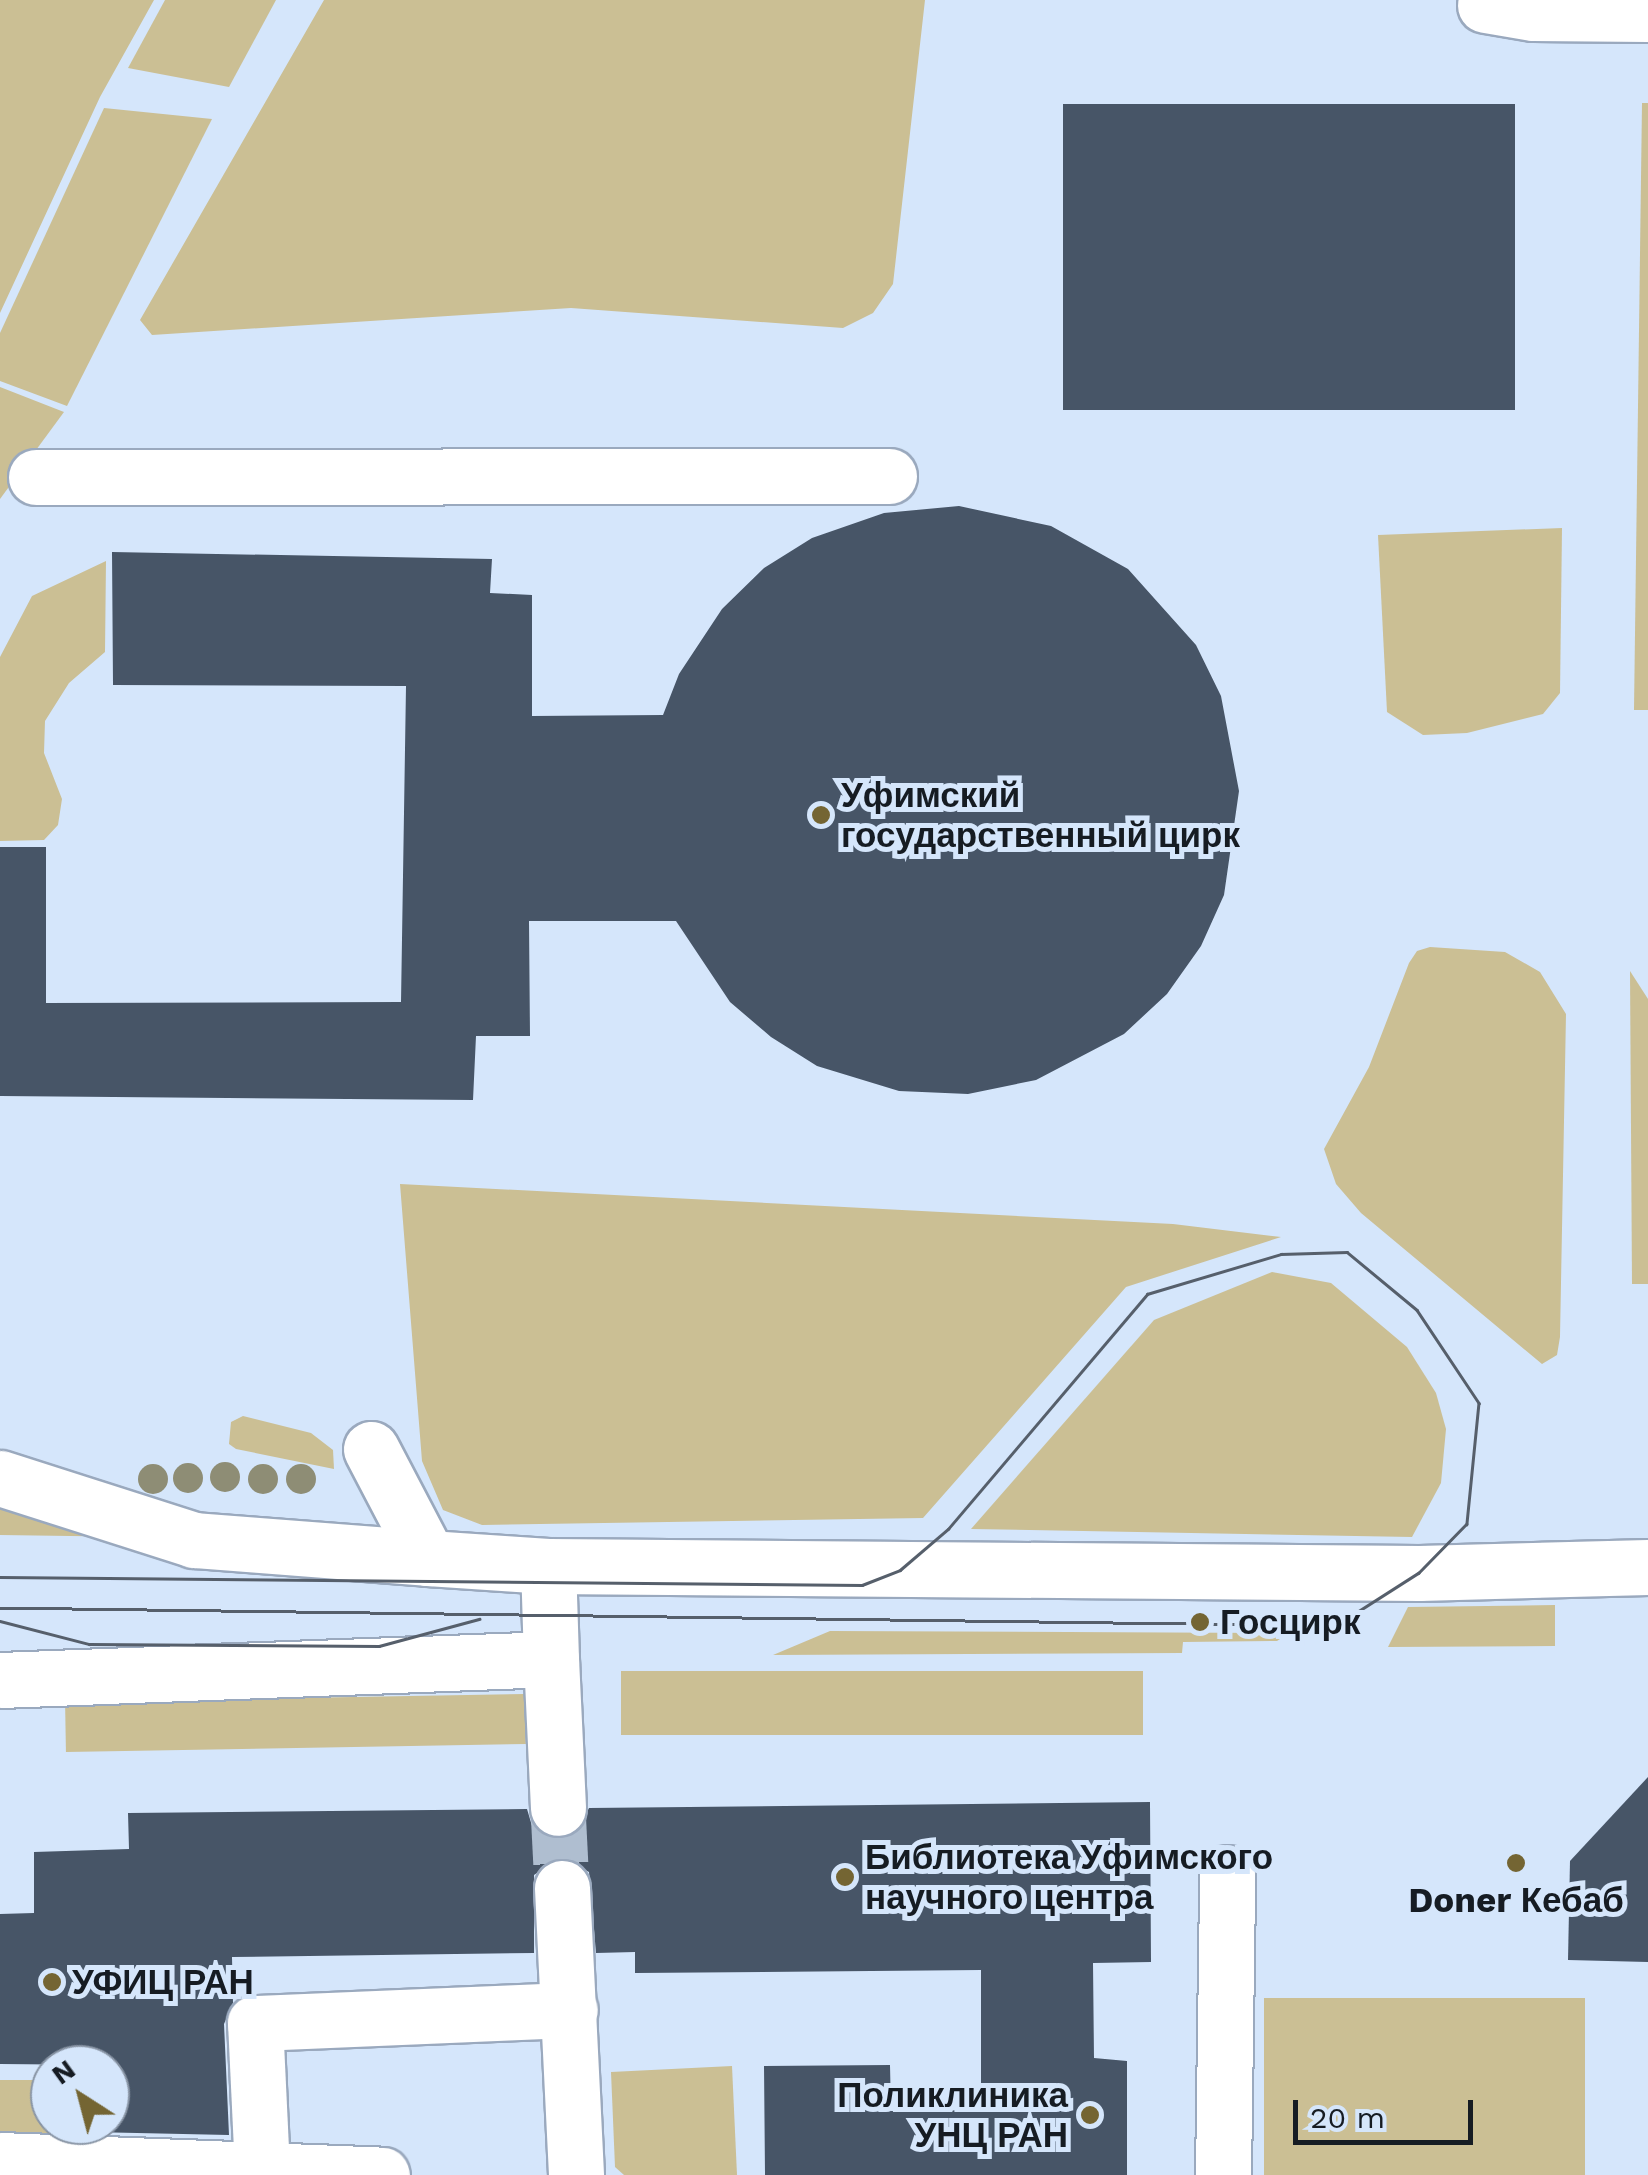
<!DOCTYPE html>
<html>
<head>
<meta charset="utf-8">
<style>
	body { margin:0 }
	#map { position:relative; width:1648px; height:2175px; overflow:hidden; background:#d5e6fb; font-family:"Work Sans",sans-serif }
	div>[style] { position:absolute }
	.green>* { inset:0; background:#cbbf94; transform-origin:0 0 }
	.building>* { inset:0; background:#475567; transform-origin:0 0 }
	.minor-tunnel>* { height:55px; margin-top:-27.5px; transform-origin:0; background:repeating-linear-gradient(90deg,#afbed0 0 55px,transparent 0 83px) }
	.roads { filter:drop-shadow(2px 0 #9aa9be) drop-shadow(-2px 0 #9aa9be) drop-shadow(0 2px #9aa9be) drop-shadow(0 -2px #9aa9be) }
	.minor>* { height:55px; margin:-27.5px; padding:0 27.5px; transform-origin:27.5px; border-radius:27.5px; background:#fff }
	.tram>* { height:2.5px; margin:-1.25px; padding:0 1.25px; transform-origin:1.25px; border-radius:1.25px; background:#565f6b }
	.trees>* { width:30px; height:30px; margin:-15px; border-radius:50%; background:#8e8d75 }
	.dots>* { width:28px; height:28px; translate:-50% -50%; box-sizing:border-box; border:5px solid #d5e6fb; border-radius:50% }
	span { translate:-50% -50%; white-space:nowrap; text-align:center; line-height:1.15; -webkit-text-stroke:10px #d5e6fb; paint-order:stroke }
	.poi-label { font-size:35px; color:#161c23; font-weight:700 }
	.left { translate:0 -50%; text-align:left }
	.right { translate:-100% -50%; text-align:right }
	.north { position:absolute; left:30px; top:2045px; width:100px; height:100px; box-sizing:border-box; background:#d5e6fb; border:2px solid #8995a5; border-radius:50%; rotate:324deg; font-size:28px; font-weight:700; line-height:40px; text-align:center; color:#161c23 }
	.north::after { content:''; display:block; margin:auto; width:35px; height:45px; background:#746533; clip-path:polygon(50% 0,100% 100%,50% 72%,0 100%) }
	.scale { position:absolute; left:1293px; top:2100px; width:180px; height:45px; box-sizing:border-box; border:5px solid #161c23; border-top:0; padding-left:12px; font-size:30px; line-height:35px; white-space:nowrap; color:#161c23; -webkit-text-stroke:8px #d5e6fb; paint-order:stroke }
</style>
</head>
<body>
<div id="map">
	<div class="green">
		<i style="clip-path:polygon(0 0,154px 0,100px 97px,0 313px)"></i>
		<i style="clip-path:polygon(165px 0,276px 0,229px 87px,128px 68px)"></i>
		<i style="clip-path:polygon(324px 0,925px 0,893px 284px,873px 313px,843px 328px,571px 308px,152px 335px,140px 320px)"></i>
		<i style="clip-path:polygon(1642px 103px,1648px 103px,1648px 710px,1634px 710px)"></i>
		<i style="clip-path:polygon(104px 108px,212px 119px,67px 406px,0 381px,0 333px)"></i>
		<i style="clip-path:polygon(0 387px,64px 412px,0 499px)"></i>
		<i style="clip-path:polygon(1562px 528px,1560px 693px,1543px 714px,1467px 733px,1423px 735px,1387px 712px,1378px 535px)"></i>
		<i style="clip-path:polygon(106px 561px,105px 652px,69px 683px,45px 721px,44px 753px,62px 799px,58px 825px,44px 840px,0 841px,0 657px,32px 596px)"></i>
		<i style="clip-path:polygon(1430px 947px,1505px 952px,1540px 972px,1566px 1014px,1560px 1337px,1557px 1355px,1542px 1364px,1361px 1213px,1336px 1184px,1324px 1149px,1369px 1067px,1409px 963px,1417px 951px)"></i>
		<i style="clip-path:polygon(1630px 971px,1648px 999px,1648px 1284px,1632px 1284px)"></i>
		<i style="clip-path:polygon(400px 1184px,1173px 1224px,1281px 1237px,1126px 1287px,923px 1518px,482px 1525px,443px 1510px,422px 1461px)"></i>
		<i style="clip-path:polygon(1272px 1272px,1331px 1283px,1407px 1347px,1436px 1393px,1446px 1429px,1441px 1483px,1412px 1537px,971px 1529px,1154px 1320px)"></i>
		<i style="clip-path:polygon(243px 1416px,311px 1433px,333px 1450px,334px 1469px,236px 1449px,229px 1444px,231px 1422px)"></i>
		<i style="clip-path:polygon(0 1492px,141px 1537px,0 1535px)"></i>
		<i style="clip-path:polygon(1555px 1605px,1555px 1646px,1388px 1647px,1408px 1607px)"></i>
		<i style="clip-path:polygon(830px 1631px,1289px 1633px,1277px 1641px,1183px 1642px,1182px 1653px,773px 1655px)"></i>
		<i style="left:621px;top:1671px;width:522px;height:64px"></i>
		<i style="left:525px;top:1694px;width:50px;height:460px;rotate:89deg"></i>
		<i style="left:1264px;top:1998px;width:321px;height:177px"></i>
		<i style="clip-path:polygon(732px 2066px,737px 2175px,624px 2175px,615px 2167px,611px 2072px)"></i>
		<i style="clip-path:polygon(0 2080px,50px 2080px,50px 2125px,68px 2125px,68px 2133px,0 2135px)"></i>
	</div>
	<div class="building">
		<i style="left:1063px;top:104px;width:452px;height:306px"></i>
		<i style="clip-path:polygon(959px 506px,1051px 526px,1128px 569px,1196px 645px,1221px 696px,1239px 791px,1224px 895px,1201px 946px,1167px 994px,1124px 1034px,1036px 1080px,968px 1094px,899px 1091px,817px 1066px,771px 1037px,730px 1002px,676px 921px,529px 921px,530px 1036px,476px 1036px,473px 1100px,0 1096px,0 847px,46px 847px,46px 1003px,401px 1002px,406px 686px,113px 685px,112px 552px,492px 559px,490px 593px,532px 595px,532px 716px,663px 715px,679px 674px,722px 609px,764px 568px,812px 538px,884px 513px)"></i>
		<i style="clip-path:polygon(1648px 1777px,1648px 1962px,1568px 1960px,1570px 1861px)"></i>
		<i style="clip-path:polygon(1150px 1802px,1151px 1962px,1093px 1963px,1094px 2058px,1127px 2061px,1127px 2175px,765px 2175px,764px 2066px,890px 2065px,891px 2111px,981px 2110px,981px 1970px,635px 1973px,635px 1952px,596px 1953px,589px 1872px,561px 1857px,534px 1875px,534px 1953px,232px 1957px,233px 2003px,224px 2024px,229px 2135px,91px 2132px,91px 2125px,110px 2125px,110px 2065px,0 2064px,0 1914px,34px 1913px,34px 1852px,129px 1849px,128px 1813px,527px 1809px,532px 1826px,558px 1839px,576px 1834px,589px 1808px)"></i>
	</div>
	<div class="minor-tunnel">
		<i style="left:558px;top:1808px;width:80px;rotate:87.1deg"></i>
	</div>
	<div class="roads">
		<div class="minor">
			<i style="left:1485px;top:5px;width:49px;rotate:9.5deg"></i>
			<i style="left:1533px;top:13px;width:115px;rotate:0.5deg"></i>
			<i style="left:36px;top:477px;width:853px;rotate:-0.07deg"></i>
			<i style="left:371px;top:1449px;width:123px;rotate:62.4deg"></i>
			<i style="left:428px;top:1558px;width:120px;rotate:3.8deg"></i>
			<i style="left:0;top:1478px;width:204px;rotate:17.7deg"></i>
			<i style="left:194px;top:1540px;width:235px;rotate:4.4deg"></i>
			<i style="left:551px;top:1659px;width:149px;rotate:87.3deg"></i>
			<i style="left:0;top:1680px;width:551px;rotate:-2.18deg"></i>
			<i style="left:551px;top:1659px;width:93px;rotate:-91.8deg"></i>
			<i style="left:548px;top:1566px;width:871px;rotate:0.46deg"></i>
			<i style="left:1419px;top:1573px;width:229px;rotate:-1.5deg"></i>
			<i style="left:562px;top:1888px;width:287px;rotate:87.2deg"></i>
			<i style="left:0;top:2160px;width:382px;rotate:2.2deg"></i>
			<i style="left:262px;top:2170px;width:147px;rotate:-92.7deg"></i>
			<i style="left:255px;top:2023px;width:315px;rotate:-2.4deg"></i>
			<i style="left:1223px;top:2175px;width:302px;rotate:-89.2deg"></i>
		</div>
	</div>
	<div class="tram">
		<i style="left:0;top:1577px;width:862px;rotate:0.53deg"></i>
		<i style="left:862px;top:1585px;width:41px;rotate:-21.5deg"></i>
		<i style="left:900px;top:1570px;width:63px;rotate:-40.5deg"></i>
		<i style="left:948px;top:1529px;width:308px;rotate:-49.7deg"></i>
		<i style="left:1147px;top:1294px;width:140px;rotate:-16.6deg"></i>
		<i style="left:1281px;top:1254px;width:66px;rotate:-1.7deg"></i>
		<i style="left:1347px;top:1252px;width:91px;rotate:39.6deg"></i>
		<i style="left:1417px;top:1310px;width:112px;rotate:56.3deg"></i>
		<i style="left:1479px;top:1403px;width:122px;rotate:95.7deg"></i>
		<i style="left:1467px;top:1524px;width:69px;rotate:134.4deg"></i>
		<i style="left:1419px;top:1573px;width:98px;rotate:147.4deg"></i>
		<i style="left:1336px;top:1626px;width:1336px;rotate:-179.23deg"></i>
		<i style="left:0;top:1621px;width:92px;rotate:14.5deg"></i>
		<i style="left:89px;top:1644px;width:290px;rotate:0.4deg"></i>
		<i style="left:379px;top:1646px;width:104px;rotate:-15.1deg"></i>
	</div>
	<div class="trees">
		<i style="left:225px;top:1477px"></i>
		<i style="left:188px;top:1478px"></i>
		<i style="left:153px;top:1479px"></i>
		<i style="left:263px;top:1479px"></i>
		<i style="left:301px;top:1479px"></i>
	</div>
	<div class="dots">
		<i style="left:821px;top:815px;background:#746533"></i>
		<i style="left:1200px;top:1622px;background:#746533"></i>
		<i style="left:1516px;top:1863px;background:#746533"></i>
		<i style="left:845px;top:1877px;background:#746533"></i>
		<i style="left:52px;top:1982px;background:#746533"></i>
		<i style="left:1090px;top:2115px;background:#746533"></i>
	</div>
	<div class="poi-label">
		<span class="left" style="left:841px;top:815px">Уфимский<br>государственный цирк</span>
		<span class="left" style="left:1220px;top:1622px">Госцирк</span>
		<span class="left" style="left:865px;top:1877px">Библиотека Уфимского<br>научного центра</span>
		<span style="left:1516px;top:1900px">Doner Кебаб</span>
		<span class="left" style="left:72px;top:1982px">УФИЦ РАН</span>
		<span class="right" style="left:1068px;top:2115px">Поликлиника<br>УНЦ РАН</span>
	</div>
	<div class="north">N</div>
	<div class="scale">20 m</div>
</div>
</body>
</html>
